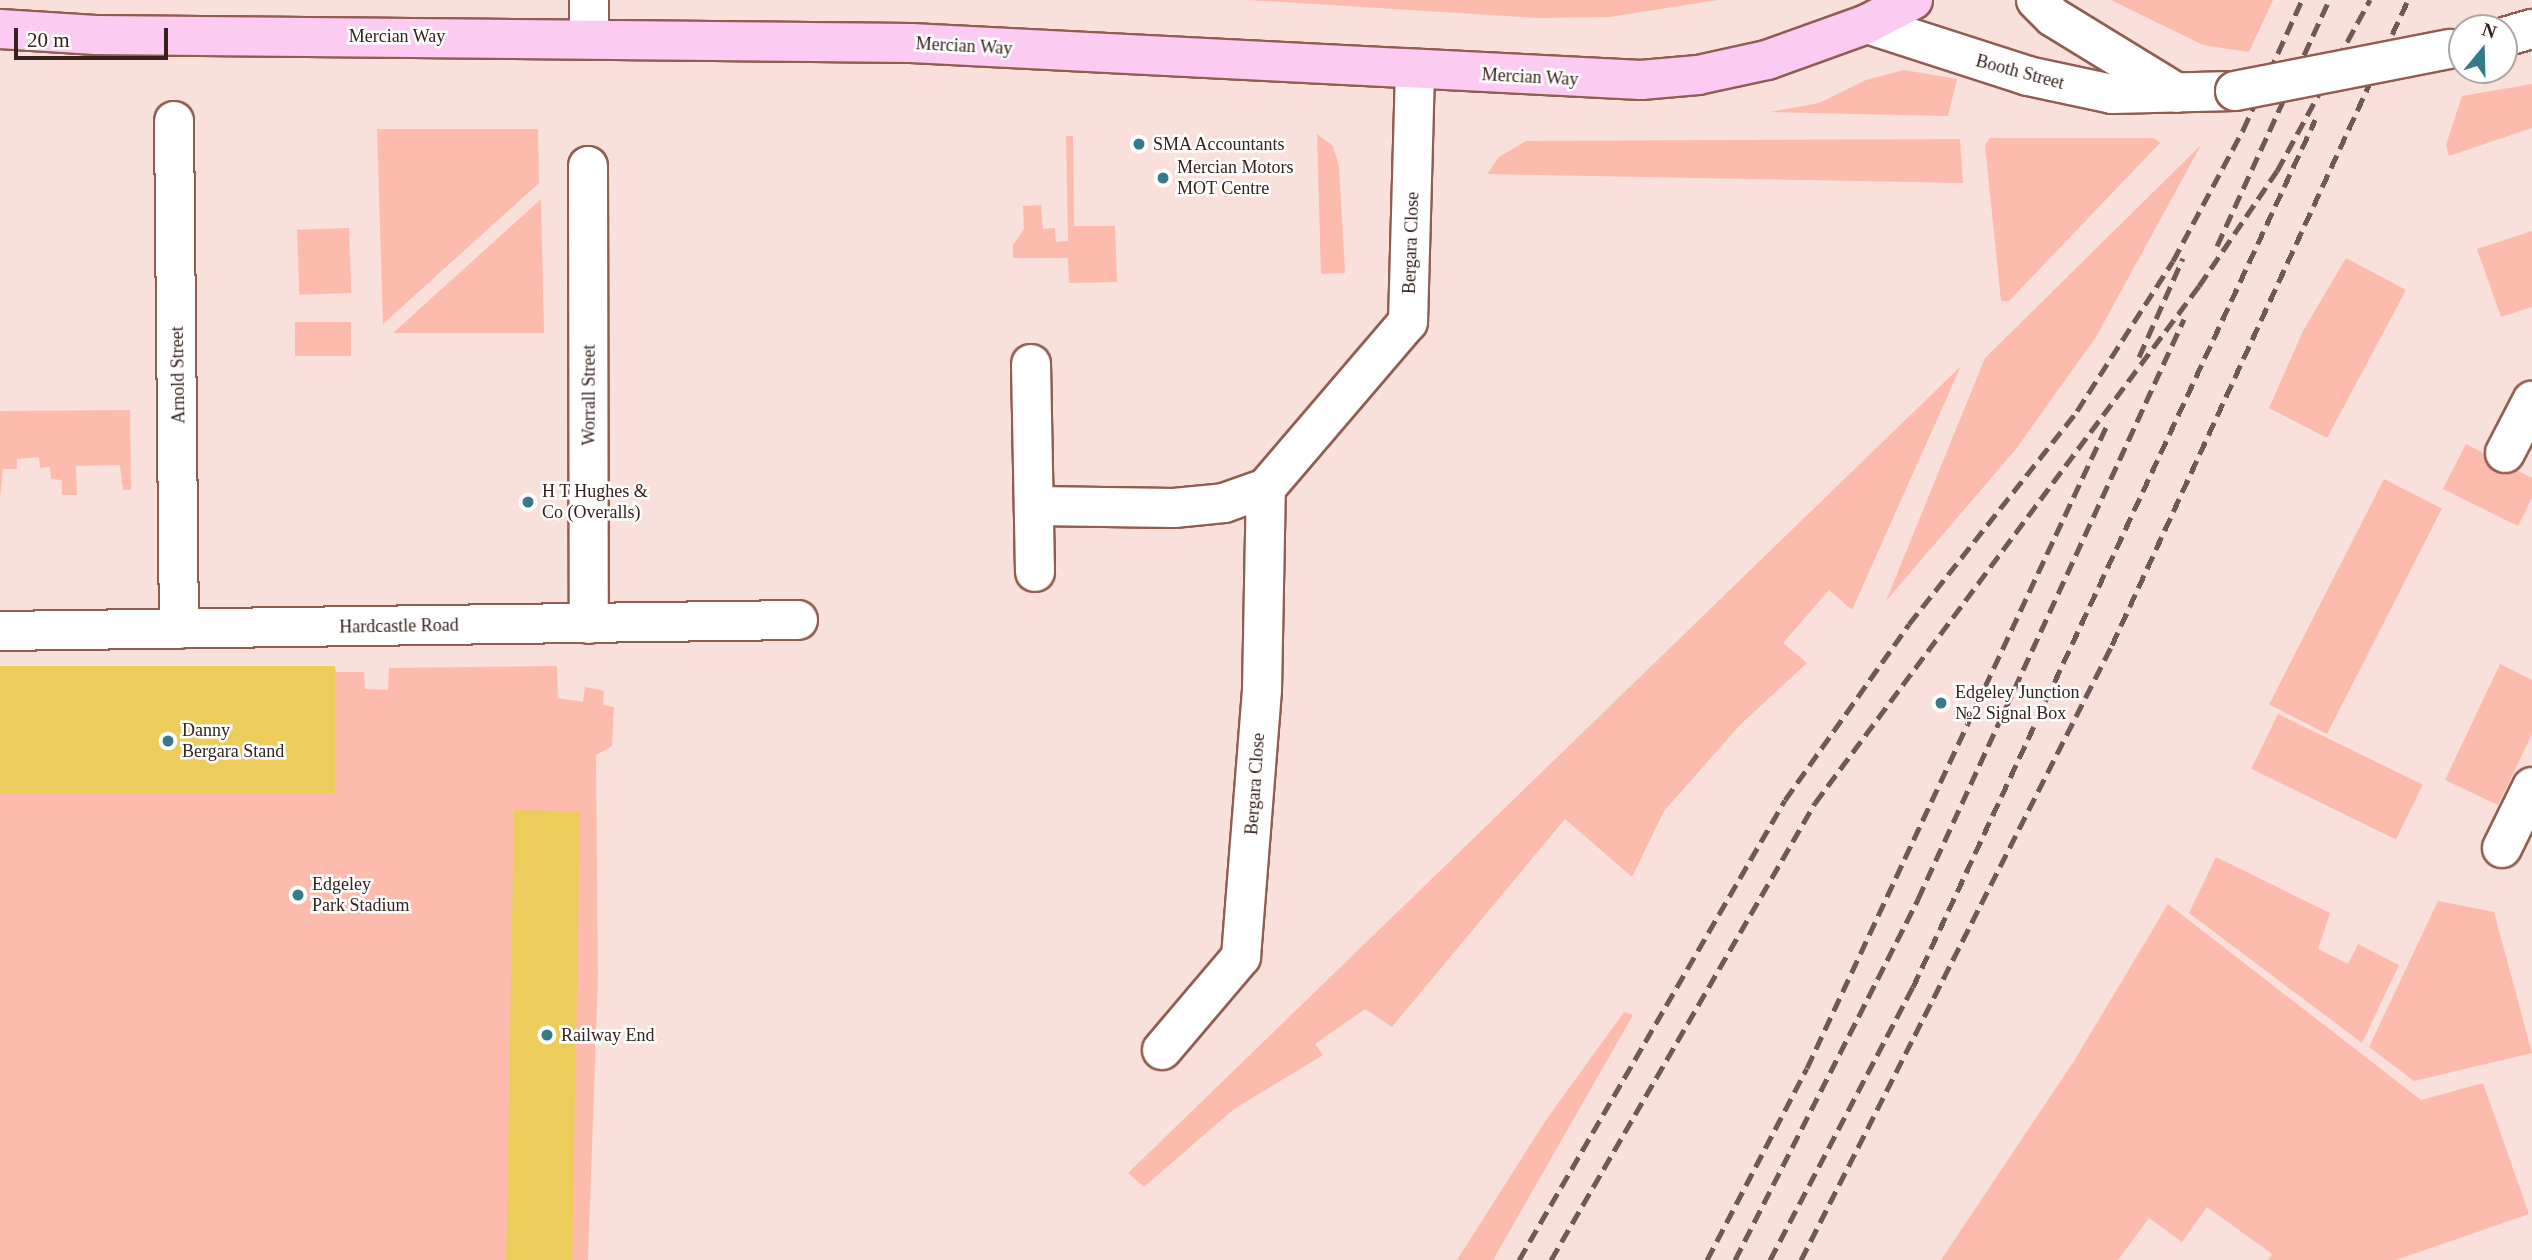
<!DOCTYPE html>
<html>
<head>
<meta charset="utf-8">
<style>
	body { margin:0 }
	#map { position:relative; width:2532px; height:1260px; overflow:hidden; background:#f9e0da; font-family:"Times New Roman",serif }
	div>[style] { position:absolute }
	.green>* { inset:0; background:#fcbbac; transform-origin:0 0 }
	.building>* { inset:0; background:#eccd5c; transform-origin:0 0 }
	.roads { filter:drop-shadow(2px 0 #915d51) drop-shadow(-2px 0 #915d51) drop-shadow(0 2px #915d51) drop-shadow(0 -2px #915d51) }
	.minor>* { height:38px; margin:-19px; padding:0 19px; transform-origin:19px; border-radius:19px; background:#fff }
	.major>* { height:38px; margin:-19px; padding:0 19px; transform-origin:19px; border-radius:19px; background:#fbcbf2 }
	.rail>* { height:5px; margin-top:-2.5px; transform-origin:0; background:repeating-linear-gradient(90deg,#705954 0 14px,transparent 0 21px) }
	.bridges { filter:drop-shadow(2px 0 #915d51) drop-shadow(-2px 0 #915d51) drop-shadow(0 2px #915d51) drop-shadow(0 -2px #915d51) }
	.minor-bridge>* { height:38px; margin:-19px; padding:0 19px; transform-origin:19px; border-radius:19px; background:#fff }
	.dots>* { width:19px; height:19px; translate:-50% -50%; box-sizing:border-box; border:4px solid #fff; border-radius:50% }
	span { translate:-50% -50%; white-space:nowrap; text-align:center; line-height:1.15; -webkit-text-stroke:5px #fff; paint-order:stroke }
	.street-label { font-size:18px; color:#37211c }
	.poi-label { font-size:18px; color:#37211c }
	.left { translate:0 -50%; text-align:left }
	.north { position:absolute; left:2448px; top:14px; width:70px; height:70px; box-sizing:border-box; background:#fff; border:2px solid #afa6a4; border-radius:50%; rotate:19deg; font-size:19px; font-weight:700; line-height:28px; text-align:center; color:#37211c }
	.north::after { content:''; display:block; margin:auto; width:24px; height:32px; background:#377b8a; clip-path:polygon(50% 0,100% 100%,50% 72%,0 100%) }
	.scale { position:absolute; left:14px; top:28px; width:154px; height:32px; box-sizing:border-box; border:4px solid #37211c; border-top:0; padding-left:9px; font-size:21px; line-height:24px; white-space:nowrap; color:#37211c; -webkit-text-stroke:5px #fff; paint-order:stroke }
</style>
</head>
<body>
<div id="map">
	<div class="green">
		<i style="clip-path:polygon(1248px 0,1718px 0,1609px 17px,1538px 18px)"></i>
		<i style="clip-path:polygon(2111px 0,2273px 0,2249px 52px,2203px 45px)"></i>
		<i style="clip-path:polygon(1904px 70px,1957px 79px,1948px 116px,1770px 112px,1819px 103px,1866px 80px)"></i>
		<i style="clip-path:polygon(2532px 84px,2532px 128px,2449px 156px,2446px 145px,2462px 96px)"></i>
		<i style="clip-path:polygon(377px 129px,538px 129px,539px 183px,383px 324px)"></i>
		<i style="clip-path:polygon(1317px 134px,1333px 146px,1339px 166px,1345px 273px,1321px 274px)"></i>
		<i style="clip-path:polygon(1066px 136px,1073px 136px,1074px 226px,1115px 226px,1117px 282px,1069px 283px,1068px 258px,1013px 258px,1013px 245px,1024px 229px,1023px 206px,1041px 205px,1043px 229px,1055px 228px,1056px 242px,1068px 241px)"></i>
		<i style="clip-path:polygon(1990px 138px,2154px 138px,2160px 143px,2009px 301px,2001px 301px,1985px 145px)"></i>
		<i style="clip-path:polygon(1960px 139px,1963px 183px,1487px 174px,1499px 157px,1526px 141px)"></i>
		<i style="clip-path:polygon(2201px 145px,2096px 337px,2016px 449px,1886px 601px,1985px 358px)"></i>
		<i style="clip-path:polygon(541px 199px,544px 333px,393px 333px)"></i>
		<i style="left:349px;top:228px;width:65px;height:52px;rotate:88deg"></i>
		<i style="clip-path:polygon(2532px 231px,2532px 307px,2501px 317px,2477px 249px)"></i>
		<i style="clip-path:polygon(2346px 258px,2406px 290px,2327px 438px,2269px 408px,2303px 331px)"></i>
		<i style="left:351px;top:322px;width:34px;height:56px;rotate:90deg"></i>
		<i style="clip-path:polygon(1961px 366px,1852px 610px,1829px 590px,1783px 643px,1807px 663px,1740px 725px,1664px 811px,1632px 877px,1565px 819px,1392px 1027px,1365px 1009px,1315px 1044px,1323px 1055px,1234px 1109px,1144px 1187px,1128px 1173px)"></i>
		<i style="clip-path:polygon(130px 410px,131px 490px,123px 490px,120px 465px,76px 466px,77px 495px,62px 495px,62px 480px,51px 479px,50px 467px,40px 468px,39px 457px,17px 459px,17px 469px,3px 469px,0 496px,0 411px)"></i>
		<i style="clip-path:polygon(2466px 444px,2532px 478px,2532px 498px,2518px 526px,2443px 489px)"></i>
		<i style="left:2384px;top:479px;width:65px;height:253px;rotate:27deg"></i>
		<i style="clip-path:polygon(2500px 664px,2532px 680px,2532px 734px,2498px 805px,2445px 780px)"></i>
		<i style="clip-path:polygon(335px 666px,336px 672px,364px 672px,365px 689px,388px 690px,389px 668px,557px 666px,558px 698px,583px 702px,585px 687px,604px 691px,603px 705px,614px 707px,612px 746px,596px 755px,598px 978px,588px 1260px,0 1260px,0 670px)"></i>
		<i style="left:2278px;top:714px;width:161px;height:61px;rotate:26deg"></i>
		<i style="clip-path:polygon(2216px 857px,2330px 913px,2318px 949px,2348px 964px,2358px 944px,2399px 965px,2362px 1043px,2189px 913px)"></i>
		<i style="clip-path:polygon(2438px 901px,2494px 912px,2532px 1053px,2414px 1081px,2369px 1047px)"></i>
		<i style="clip-path:polygon(2168px 904px,2421px 1100px,2483px 1083px,2529px 1214px,2396px 1260px,2268px 1260px,2272px 1254px,2207px 1207px,2182px 1242px,2149px 1218px,2118px 1260px,1941px 1260px,2074px 1061px)"></i>
		<i style="clip-path:polygon(1624px 1012px,1633px 1015px,1493px 1260px,1457px 1260px,1546px 1120px)"></i>
	</div>
	<div class="building">
		<i style="left:335px;top:666px;width:127px;height:335px;rotate:90deg"></i>
		<i style="left:514px;top:810px;width:66px;height:450px;rotate:1deg"></i>
	</div>
	<div class="roads">
		<div class="minor">
			<i style="left:2036px;top:0;width:24px;rotate:45deg"></i>
			<i style="left:2053px;top:17px;width:145px;rotate:31.5deg"></i>
			<i style="left:1867px;top:24px;width:169px;rotate:17.9deg"></i>
			<i style="left:2028px;top:76px;width:86px;rotate:12.1deg"></i>
			<i style="left:2112px;top:94px;width:123px;rotate:-1.4deg"></i>
			<i style="left:589px;top:37px;width:37px;rotate:-90deg"></i>
			<i style="left:2504px;top:37px;width:29px;rotate:-16deg"></i>
			<i style="left:174px;top:121px;width:508px;rotate:89.44deg"></i>
			<i style="left:588px;top:166px;width:458px;rotate:89.9deg"></i>
			<i style="left:1031px;top:364px;width:208px;rotate:88.9deg"></i>
			<i style="left:2505px;top:453px;width:59px;rotate:-62.6deg"></i>
			<i style="left:1035px;top:506px;width:139px;rotate:0.8deg"></i>
			<i style="left:1174px;top:508px;width:50px;rotate:-5.7deg"></i>
			<i style="left:1224px;top:503px;width:45px;rotate:-19.7deg"></i>
			<i style="left:0;top:631px;width:798px;rotate:-0.79deg"></i>
			<i style="left:2502px;top:848px;width:68px;rotate:-63.8deg"></i>
			<i style="left:1162px;top:1050px;width:122px;rotate:-49.7deg"></i>
			<i style="left:1241px;top:957px;width:268px;rotate:-85.5deg"></i>
			<i style="left:1262px;top:690px;width:202px;rotate:-88.9deg"></i>
			<i style="left:1266px;top:488px;width:218px;rotate:-49.5deg"></i>
			<i style="left:1408px;top:322px;width:250px;rotate:-88.4deg"></i>
		</div>
		<div class="major">
			<i style="left:0;top:29px;width:96px;rotate:3.6deg"></i>
			<i style="left:96px;top:35px;width:815px;rotate:0.56deg"></i>
			<i style="left:911px;top:43px;width:731px;rotate:2.9deg"></i>
			<i style="left:1641px;top:80px;width:57px;rotate:-5deg"></i>
			<i style="left:1698px;top:75px;width:71px;rotate:-12.3deg"></i>
			<i style="left:1767px;top:60px;width:106px;rotate:-19.8deg"></i>
			<i style="left:1867px;top:24px;width:52px;rotate:-27.6deg"></i>
		</div>
	</div>
	<div class="rail">
		<i style="left:2217px;top:246px;width:270px;rotate:-65.5deg"></i>
		<i style="left:2139px;top:357px;width:108px;rotate:-66deg"></i>
		<i style="left:1519px;top:1260px;width:531px;rotate:-59.96deg"></i>
		<i style="left:1785px;top:800px;width:215px;rotate:-54.8deg"></i>
		<i style="left:1909px;top:624px;width:271px;rotate:-51.7deg"></i>
		<i style="left:2077px;top:411px;width:178px;rotate:-57.4deg"></i>
		<i style="left:2173px;top:261px;width:149px;rotate:-61.9deg"></i>
		<i style="left:2243px;top:130px;width:143px;rotate:-65.6deg"></i>
		<i style="left:1551px;top:1260px;width:528px;rotate:-59.99deg"></i>
		<i style="left:1815px;top:803px;width:644px;rotate:-53.4deg"></i>
		<i style="left:2199px;top:286px;width:139px;rotate:-55.9deg"></i>
		<i style="left:2277px;top:171px;width:195px;rotate:-61.5deg"></i>
		<i style="left:1707px;top:1260px;width:216px;rotate:-62.5deg"></i>
		<i style="left:1807px;top:1068px;width:714px;rotate:-64.98deg"></i>
		<i style="left:1735px;top:1260px;width:405px;rotate:-63.1deg"></i>
		<i style="left:1918px;top:899px;width:638px;rotate:-65.36deg"></i>
		<i style="left:1770px;top:1260px;width:308px;rotate:-62.4deg"></i>
		<i style="left:1913px;top:987px;width:956px;rotate:-65.12deg"></i>
		<i style="left:1801px;top:1260px;width:689px;rotate:-63.17deg"></i>
		<i style="left:2112px;top:645px;width:710px;rotate:-65.35deg"></i>
	</div>
	<div class="bridges">
		<div class="minor-bridge">
			<i style="left:2235px;top:91px;width:219px;rotate:-11.1deg"></i>
		</div>
	</div>
	<div class="dots">
		<i style="left:1139px;top:144px;background:#377b8a"></i>
		<i style="left:1163px;top:178px;background:#377b8a"></i>
		<i style="left:528px;top:502px;background:#377b8a"></i>
		<i style="left:1941px;top:703px;background:#377b8a"></i>
		<i style="left:168px;top:741px;background:#377b8a"></i>
		<i style="left:298px;top:895px;background:#377b8a"></i>
		<i style="left:547px;top:1035px;background:#377b8a"></i>
	</div>
	<div class="street-label">
		<span style="left:397px;top:36px">Mercian Way</span>
		<span style="left:964px;top:46px;rotate:3deg">Mercian Way</span>
		<span style="left:2020px;top:72px;rotate:15deg">Booth Street</span>
		<span style="left:1530px;top:77px;rotate:3deg">Mercian Way</span>
		<span style="left:1411px;top:243px;rotate:-88deg">Bergara Close</span>
		<span style="left:178px;top:375px;rotate:-91deg">Arnold Street</span>
		<span style="left:589px;top:395px;rotate:-90deg">Worrall Street</span>
		<span style="left:399px;top:626px;rotate:-1deg">Hardcastle Road</span>
		<span style="left:1255px;top:784px;rotate:-86deg">Bergara Close</span>
	</div>
	<div class="poi-label">
		<span class="left" style="left:1153px;top:144px">SMA Accountants</span>
		<span class="left" style="left:1177px;top:178px">Mercian Motors<br>MOT Centre</span>
		<span class="left" style="left:542px;top:502px">H T Hughes &amp;<br>Co (Overalls)</span>
		<span class="left" style="left:1955px;top:703px">Edgeley Junction<br>№2 Signal Box</span>
		<span class="left" style="left:182px;top:741px">Danny<br>Bergara Stand</span>
		<span class="left" style="left:312px;top:895px">Edgeley<br>Park Stadium</span>
		<span class="left" style="left:561px;top:1035px">Railway End</span>
	</div>
	<div class="north">N</div>
	<div class="scale">20 m</div>
</div>
</body>
</html>
